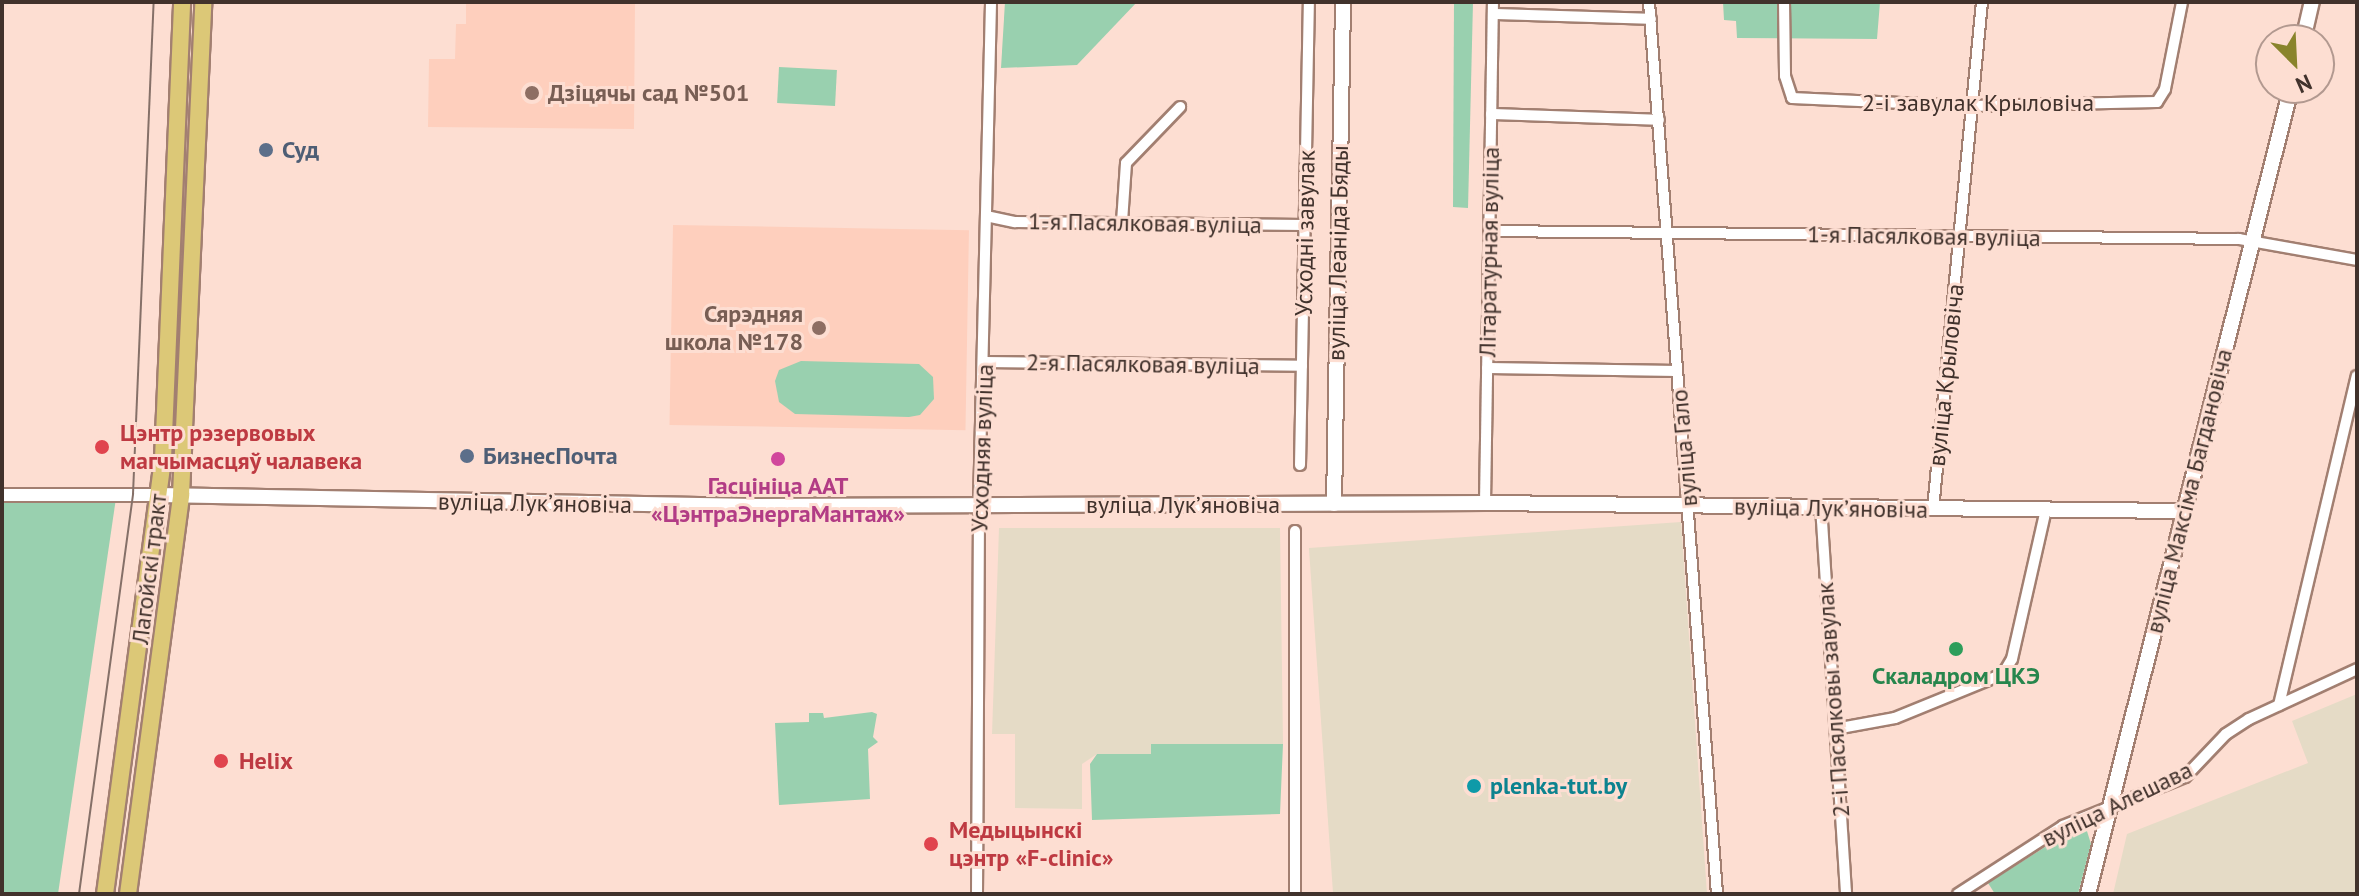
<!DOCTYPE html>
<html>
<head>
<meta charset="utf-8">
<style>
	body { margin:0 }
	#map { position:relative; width:2359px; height:896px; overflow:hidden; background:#fdded2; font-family:"PT Sans",sans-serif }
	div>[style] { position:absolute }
	.built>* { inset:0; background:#fecfbd; transform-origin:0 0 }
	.industrial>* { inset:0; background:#e5dbc6; transform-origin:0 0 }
	.green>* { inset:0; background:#99d0af; transform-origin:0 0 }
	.roads { filter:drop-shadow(2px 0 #a27f71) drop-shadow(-2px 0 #a27f71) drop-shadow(0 2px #a27f71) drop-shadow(0 -2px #a27f71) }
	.minor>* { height:10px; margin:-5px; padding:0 5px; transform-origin:5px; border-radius:5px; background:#fff }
	.tertiary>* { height:12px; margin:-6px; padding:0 6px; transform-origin:6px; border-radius:6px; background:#fff }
	.secondary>* { height:14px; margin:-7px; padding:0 7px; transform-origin:7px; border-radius:7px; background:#fff }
	.primary>* { height:16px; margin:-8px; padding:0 8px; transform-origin:8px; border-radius:8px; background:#dcc877 }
	.tram>* { height:2px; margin:-1px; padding:0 1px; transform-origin:1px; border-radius:1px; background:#857068 }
	.dots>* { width:22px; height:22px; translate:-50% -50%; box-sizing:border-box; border:4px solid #fdded2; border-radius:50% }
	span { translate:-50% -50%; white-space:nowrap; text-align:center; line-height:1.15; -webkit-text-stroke:6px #fdded2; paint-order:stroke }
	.education-label { font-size:24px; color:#785e54; font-weight:700 }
	.left { translate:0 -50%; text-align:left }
	.right { translate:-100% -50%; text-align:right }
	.street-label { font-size:24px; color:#41322c }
	.service-label { font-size:24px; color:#4e5e75; font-weight:700 }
	.health-label { font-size:24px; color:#be3a42; font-weight:700 }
	.hotel-label { font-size:24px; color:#b23c85; font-weight:700 }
	.leisure-label { font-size:24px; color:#27864d; font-weight:700 }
	.culture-label { font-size:24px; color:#0d838f; font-weight:700 }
	.frame { position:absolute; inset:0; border:4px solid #41322c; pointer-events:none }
	.north { position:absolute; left:2255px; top:24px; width:80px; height:80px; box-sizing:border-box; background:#fdded2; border:2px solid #b29990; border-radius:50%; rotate:156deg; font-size:22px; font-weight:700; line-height:32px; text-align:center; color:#41322c }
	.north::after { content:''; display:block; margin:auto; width:28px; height:36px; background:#89842c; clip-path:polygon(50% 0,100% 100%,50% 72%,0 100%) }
</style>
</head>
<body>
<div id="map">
	<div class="built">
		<i style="clip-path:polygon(466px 2px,635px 2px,634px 129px,428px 127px,429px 59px,455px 59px,456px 24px,466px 24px)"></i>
		<i style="left:673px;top:225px;width:296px;height:200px;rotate:1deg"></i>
	</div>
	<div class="industrial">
		<i style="left:1681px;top:522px;width:373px;height:373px;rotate:86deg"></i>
		<i style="clip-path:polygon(999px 528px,1280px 528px,1283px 744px,1152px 744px,1151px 754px,1097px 754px,1082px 764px,1082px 809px,1015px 808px,1015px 734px,992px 734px)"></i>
		<i style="clip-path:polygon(2357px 694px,2357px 894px,2113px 894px,2127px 834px,2308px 763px,2292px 721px)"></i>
	</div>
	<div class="green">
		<i style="clip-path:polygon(1005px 2px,1137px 2px,1077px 65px,1001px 68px)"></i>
		<i style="clip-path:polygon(1454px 2px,1473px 2px,1468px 208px,1453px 207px)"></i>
		<i style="clip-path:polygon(1723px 2px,1880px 2px,1877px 39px,1737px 38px,1736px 21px,1724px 20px)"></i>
		<i style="left:779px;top:67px;width:58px;height:36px;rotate:3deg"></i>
		<i style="clip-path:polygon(801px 361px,919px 364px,933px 377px,934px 399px,920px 415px,909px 417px,795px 414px,779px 402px,775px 381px,779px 370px)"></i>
		<i style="clip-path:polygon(2px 497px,116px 498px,58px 894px,2px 894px)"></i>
		<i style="clip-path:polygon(872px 712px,877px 714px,873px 737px,878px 742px,868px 749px,870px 799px,779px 805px,775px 723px,809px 722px,809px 713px,823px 713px,824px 718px)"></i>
		<i style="clip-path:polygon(1151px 744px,1283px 744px,1280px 814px,1092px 820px,1090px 764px,1097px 754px,1151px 754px)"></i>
		<i style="clip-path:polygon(2086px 828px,2091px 844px,2078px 894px,1995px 894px,1988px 883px,2061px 837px)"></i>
	</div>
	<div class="roads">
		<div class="minor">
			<i style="left:1649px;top:2px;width:895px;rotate:85.64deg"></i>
			<i style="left:1784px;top:2px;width:74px;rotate:89.2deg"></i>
			<i style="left:1785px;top:76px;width:23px;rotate:72deg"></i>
			<i style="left:1792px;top:98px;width:179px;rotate:2.6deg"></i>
			<i style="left:1971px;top:106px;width:186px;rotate:-1.2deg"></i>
			<i style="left:2157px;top:102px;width:15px;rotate:-58deg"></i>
			<i style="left:2165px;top:89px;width:89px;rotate:-78.9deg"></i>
			<i style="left:1493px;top:14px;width:158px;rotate:1.8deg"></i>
			<i style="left:1491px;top:114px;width:168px;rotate:2deg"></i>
			<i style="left:986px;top:216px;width:30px;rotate:12deg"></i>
			<i style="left:1015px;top:222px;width:289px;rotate:0.6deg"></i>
			<i style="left:1122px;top:222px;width:59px;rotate:-86.1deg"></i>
			<i style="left:1126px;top:163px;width:78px;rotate:-46deg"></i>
			<i style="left:1490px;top:231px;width:749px;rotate:0.61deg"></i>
			<i style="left:2239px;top:239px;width:120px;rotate:10.1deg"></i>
			<i style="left:985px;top:362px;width:317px;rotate:0.7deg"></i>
			<i style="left:1487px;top:368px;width:190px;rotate:0.9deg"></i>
			<i style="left:1300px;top:465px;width:463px;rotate:-88.9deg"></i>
			<i style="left:1485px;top:503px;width:501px;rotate:-89.09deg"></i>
			<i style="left:1821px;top:506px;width:389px;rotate:86.3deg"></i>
			<i style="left:1933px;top:509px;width:509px;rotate:-84.48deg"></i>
			<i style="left:1295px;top:531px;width:363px;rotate:90deg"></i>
			<i style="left:2279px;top:705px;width:338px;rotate:-76.7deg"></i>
			<i style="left:1835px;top:729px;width:61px;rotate:-10.4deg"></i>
			<i style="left:1895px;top:718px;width:117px;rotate:-22.2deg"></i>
			<i style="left:2003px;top:674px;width:17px;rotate:-59deg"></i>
			<i style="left:2012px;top:659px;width:154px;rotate:-77.2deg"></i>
			<i style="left:977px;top:894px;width:389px;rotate:-89.7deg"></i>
			<i style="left:979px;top:505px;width:503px;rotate:-88.63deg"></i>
			<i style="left:1958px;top:894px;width:125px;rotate:-32.9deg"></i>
			<i style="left:2063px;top:826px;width:131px;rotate:-21.9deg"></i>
			<i style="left:2185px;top:777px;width:59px;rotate:-46.4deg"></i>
			<i style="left:2226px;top:734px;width:27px;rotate:-33deg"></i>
			<i style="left:2249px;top:719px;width:119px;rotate:-24.8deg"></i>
		</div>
		<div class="tertiary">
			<i style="left:2px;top:495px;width:157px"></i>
		</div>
		<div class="secondary">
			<i style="left:2303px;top:40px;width:39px;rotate:-77deg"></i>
			<i style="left:159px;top:495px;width:596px;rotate:1.06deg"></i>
			<i style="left:755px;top:506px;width:730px;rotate:-0.24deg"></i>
			<i style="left:1485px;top:503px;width:699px;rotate:0.66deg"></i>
			<i style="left:1334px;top:504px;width:502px;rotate:-88.97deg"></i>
			<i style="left:2088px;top:894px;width:831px;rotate:-75.86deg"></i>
		</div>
		<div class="primary">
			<i style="left:105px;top:894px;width:439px;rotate:-82.4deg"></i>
			<i style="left:163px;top:459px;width:457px;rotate:-87.6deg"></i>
			<i style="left:128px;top:894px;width:403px;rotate:-82.4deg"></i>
			<i style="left:181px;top:495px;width:493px;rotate:-87.4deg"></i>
		</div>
	</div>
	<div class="tram">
		<i style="left:79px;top:894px;width:404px;rotate:-82.3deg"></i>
		<i style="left:133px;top:494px;width:492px;rotate:-87.6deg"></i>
	</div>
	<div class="dots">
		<i style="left:532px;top:93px;background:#8d6e63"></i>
		<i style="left:266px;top:150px;background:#5c6f8a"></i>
		<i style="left:819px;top:328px;background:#8d6e63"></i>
		<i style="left:102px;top:447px;background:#e0444e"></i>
		<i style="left:467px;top:456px;background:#5c6f8a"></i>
		<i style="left:778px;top:459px;background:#d1479c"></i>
		<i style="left:1956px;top:649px;background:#2e9e5b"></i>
		<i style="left:221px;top:761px;background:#e0444e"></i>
		<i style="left:1474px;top:786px;background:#0f9aa8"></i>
		<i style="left:931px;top:844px;background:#e0444e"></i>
	</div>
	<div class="education-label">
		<span class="left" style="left:548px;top:93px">Дзіцячы сад №501</span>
		<span class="right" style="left:803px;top:328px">Сярэдняя<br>школа №178</span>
	</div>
	<div class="street-label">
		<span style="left:1978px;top:103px">2-і завулак Крыловіча</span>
		<span style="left:1145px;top:223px;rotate:1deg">1-я Пасялковая вуліца</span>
		<span style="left:1305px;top:233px;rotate:-89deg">Усходні завулак</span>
		<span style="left:1924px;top:236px;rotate:1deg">1-я Пасялковая вуліца</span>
		<span style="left:1489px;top:252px;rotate:-89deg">Літаратурная вуліца</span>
		<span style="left:1338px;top:253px;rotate:-89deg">вуліца Леаніда Бяды</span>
		<span style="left:1143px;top:364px;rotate:1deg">2-я Пасялковая вуліца</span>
		<span style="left:1946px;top:375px;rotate:-84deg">вуліца Крыловіча</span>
		<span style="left:982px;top:448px;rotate:-88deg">Усходняя вуліца</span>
		<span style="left:1684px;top:448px;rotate:-95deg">вуліца Гало</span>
		<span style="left:2189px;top:491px;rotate:-76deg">вуліца Максіма Багдановіча</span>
		<span style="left:535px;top:503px;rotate:1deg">вуліца Лукʼяновіча</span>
		<span style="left:1183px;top:505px">вуліца Лукʼяновіча</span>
		<span style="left:1831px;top:508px;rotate:1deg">вуліца Лукʼяновіча</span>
		<span style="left:149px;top:569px;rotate:-83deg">Лагойскі тракт</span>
		<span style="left:1833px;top:700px;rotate:-94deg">2-і Пасялковы завулак</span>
		<span style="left:2117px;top:804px;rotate:-26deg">вуліца Алешава</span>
	</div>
	<div class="service-label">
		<span class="left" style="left:282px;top:150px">Суд</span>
		<span class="left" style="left:483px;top:456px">БизнесПочта</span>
	</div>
	<div class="health-label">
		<span class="left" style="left:120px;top:447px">Цэнтр рэзервовых<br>магчымасцяў чалавека</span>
		<span class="left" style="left:239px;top:761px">Helix</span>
		<span class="left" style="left:949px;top:844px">Медыцынскі<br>цэнтр «F-clinic»</span>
	</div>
	<div class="hotel-label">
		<span style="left:778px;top:500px">Гасцініца ААТ<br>«ЦэнтраЭнергаМантаж»</span>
	</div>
	<div class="leisure-label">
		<span style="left:1956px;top:676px">Скаладром ЦКЭ</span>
	</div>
	<div class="culture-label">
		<span class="left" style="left:1490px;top:786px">plenka-tut.by</span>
	</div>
	<div class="frame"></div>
	<div class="north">N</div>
</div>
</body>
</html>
